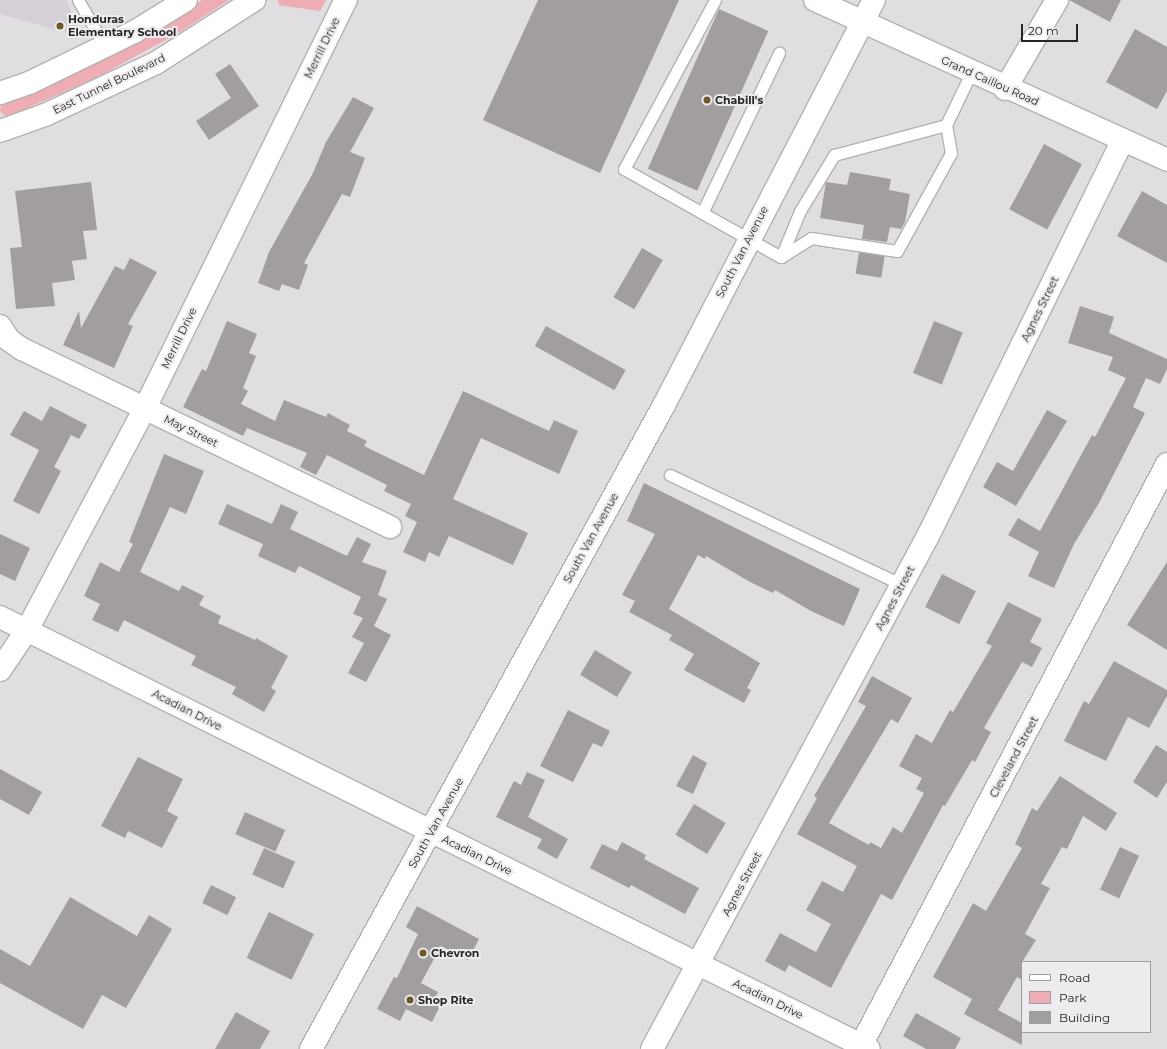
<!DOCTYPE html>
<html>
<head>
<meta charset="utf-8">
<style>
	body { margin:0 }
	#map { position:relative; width:1167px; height:1049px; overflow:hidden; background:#e0dee1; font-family:Montserrat,sans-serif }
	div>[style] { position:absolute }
	.built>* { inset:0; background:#d7cfd8 }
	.green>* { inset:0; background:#eeacb4 }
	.building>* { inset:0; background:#a29ea0; transform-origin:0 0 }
	.roads { filter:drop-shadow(1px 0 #b3b1b3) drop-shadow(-1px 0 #b3b1b3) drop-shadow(0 1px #b3b1b3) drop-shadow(0 -1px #b3b1b3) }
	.service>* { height:11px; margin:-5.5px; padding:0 5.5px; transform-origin:5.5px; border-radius:5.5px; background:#fff }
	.minor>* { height:22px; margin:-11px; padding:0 11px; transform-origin:11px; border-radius:11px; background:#fff }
	.secondary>* { height:22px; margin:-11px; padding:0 11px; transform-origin:11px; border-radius:11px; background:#fff }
	.dots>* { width:11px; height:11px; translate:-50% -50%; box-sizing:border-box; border:2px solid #eeebee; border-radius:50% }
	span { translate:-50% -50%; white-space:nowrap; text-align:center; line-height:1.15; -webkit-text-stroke:4px #eeebee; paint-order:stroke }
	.poi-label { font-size:11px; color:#262526; font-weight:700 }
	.left { translate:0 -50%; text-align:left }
	.street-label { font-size:11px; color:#262526 }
	.legend { position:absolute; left:1021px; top:961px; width:130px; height:72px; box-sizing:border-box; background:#eeebee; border:1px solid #9e9c9e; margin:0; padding:5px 7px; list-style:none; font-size:12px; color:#262526 }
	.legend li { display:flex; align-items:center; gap:8px; height:20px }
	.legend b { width:20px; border:1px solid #9e9c9e }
	.scale { position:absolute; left:1021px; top:24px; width:57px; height:18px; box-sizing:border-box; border:2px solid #262526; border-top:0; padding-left:5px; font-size:12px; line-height:14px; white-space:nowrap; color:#262526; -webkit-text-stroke:3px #eeebee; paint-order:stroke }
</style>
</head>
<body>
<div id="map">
	<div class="built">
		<i style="clip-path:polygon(0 0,66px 0,83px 37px,0 14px)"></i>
	</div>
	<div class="green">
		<i style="clip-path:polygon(202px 0,229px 0,180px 32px,96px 78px,9px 116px,5px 116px,0 111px,1px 104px,5px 101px,184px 12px)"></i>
		<i style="clip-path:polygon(278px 0,326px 0,320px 11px,279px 5px)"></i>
	</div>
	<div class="building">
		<i style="clip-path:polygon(538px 0,679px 0,600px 173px,483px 120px)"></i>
		<i style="clip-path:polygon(1069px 0,1121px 0,1110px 22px)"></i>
		<i style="left:719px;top:9px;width:54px;height:175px;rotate:24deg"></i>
		<i style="clip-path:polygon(1135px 29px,1167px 47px,1167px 91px,1157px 109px,1106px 82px)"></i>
		<i style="clip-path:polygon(230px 64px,259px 106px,209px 140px,196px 121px,231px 98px,215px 74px)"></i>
		<i style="clip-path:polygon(353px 97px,374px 108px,350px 152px,365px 158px,350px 197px,342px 194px,304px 263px,308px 265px,299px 290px,282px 284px,279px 291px,258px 283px,269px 252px,313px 173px,326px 142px)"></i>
		<i style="left:1044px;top:144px;width:43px;height:74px;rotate:28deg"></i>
		<i style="clip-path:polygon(850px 172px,891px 179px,889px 190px,910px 194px,905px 222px,901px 229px,890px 227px,887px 242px,862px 239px,864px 225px,820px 218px,826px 182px,847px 185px)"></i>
		<i style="clip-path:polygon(91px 182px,97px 230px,83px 231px,87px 259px,72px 261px,75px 280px,52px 283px,55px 306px,16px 309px,10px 248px,22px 247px,15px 191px)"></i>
		<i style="clip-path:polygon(1142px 191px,1167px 205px,1167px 263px,1117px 236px)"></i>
		<i style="left:642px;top:248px;width:24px;height:57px;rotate:30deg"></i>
		<i style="left:859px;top:252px;width:26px;height:22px;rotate:9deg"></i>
		<i style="clip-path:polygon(130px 258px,157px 272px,128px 324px,133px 326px,114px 368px,63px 345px,79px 311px,81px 328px,115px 266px,124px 270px)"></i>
		<i style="clip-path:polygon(1080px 306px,1114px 317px,1109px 333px,1167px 359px,1167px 369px,1160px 384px,1146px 378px,1133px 407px,1145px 413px,1099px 503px,1074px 544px,1054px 588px,1028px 576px,1039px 552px,1008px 535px,1018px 518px,1040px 531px,1092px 435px,1095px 437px,1126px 378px,1108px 370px,1113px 357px,1068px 343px)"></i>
		<i style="clip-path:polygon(227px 321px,257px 334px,249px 353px,256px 356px,243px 388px,248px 391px,241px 404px,275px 421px,284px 400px,326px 417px,328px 413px,350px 425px,347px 431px,367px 441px,364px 446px,424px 475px,463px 391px,549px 431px,554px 420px,578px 431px,559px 474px,481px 438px,453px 499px,528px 533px,513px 565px,449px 536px,439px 557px,429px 552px,425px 562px,403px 552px,417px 522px,405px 516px,411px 504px,384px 491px,387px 485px,327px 455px,316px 475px,300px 467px,307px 453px,247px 428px,243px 436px,183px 407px,202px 369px,206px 371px)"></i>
		<i style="left:934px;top:321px;width:31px;height:56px;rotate:22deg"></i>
		<i style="left:546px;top:326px;width:91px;height:23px;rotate:29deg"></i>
		<i style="clip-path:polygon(50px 406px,87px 425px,79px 439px,71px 435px,54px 467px,61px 471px,39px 514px,13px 501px,39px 450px,10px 435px,24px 411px,42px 421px)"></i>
		<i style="clip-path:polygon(1047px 410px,1067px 421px,1016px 506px,983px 487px,997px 462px,1013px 471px)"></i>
		<i style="clip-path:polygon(164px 454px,204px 471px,186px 514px,170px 507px,140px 572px,179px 591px,182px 585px,204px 596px,199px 605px,221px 616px,218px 623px,255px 640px,256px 638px,288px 656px,271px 688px,276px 691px,264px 712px,232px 694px,236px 687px,191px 665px,196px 656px,124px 620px,118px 632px,92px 620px,100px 604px,84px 596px,100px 562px,119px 572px,133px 544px,129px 542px)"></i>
		<i style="clip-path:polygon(644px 483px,860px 589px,844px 626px,811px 611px,775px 590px,773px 593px,750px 582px,706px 556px,705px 559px,698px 555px,669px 609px,760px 663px,747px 688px,751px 690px,744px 703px,684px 670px,694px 654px,669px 640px,672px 635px,629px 612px,635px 601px,622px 595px,655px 534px,627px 521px)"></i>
		<i style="clip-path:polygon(227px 504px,272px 524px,281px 504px,298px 512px,290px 529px,347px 556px,357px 537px,371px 544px,362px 562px,387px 571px,378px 595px,387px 599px,374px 626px,391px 635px,366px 682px,348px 673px,364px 643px,352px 637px,363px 618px,353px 614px,361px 597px,299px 566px,295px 573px,258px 556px,263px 544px,218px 524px)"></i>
		<i style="clip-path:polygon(0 534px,30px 548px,15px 581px,0 574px)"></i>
		<i style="clip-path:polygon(1167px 562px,1167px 650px,1127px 625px)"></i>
		<i style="left:942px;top:574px;width:38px;height:37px;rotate:27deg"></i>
		<i style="clip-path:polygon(1008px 602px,1042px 619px,1030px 642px,1042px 648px,1032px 667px,1022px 662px,984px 728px,991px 732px,975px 762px,972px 760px,945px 806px,943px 805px,892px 900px,881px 894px,831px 988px,789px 965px,785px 972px,765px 961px,780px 933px,816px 952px,831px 924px,806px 910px,822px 881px,843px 892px,857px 866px,797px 834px,817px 798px,814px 796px,866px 706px,858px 702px,872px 676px,912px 698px,898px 723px,891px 719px,829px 823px,869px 845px,870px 842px,881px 848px,893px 827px,902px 833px,924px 793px,916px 789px,922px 778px,899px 766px,916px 734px,932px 743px,950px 710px,953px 712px,992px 646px,986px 643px)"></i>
		<i style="left:595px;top:650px;width:43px;height:29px;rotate:31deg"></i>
		<i style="clip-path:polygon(1114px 661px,1167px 690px,1167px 696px,1149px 728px,1128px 717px,1106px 761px,1064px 741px,1084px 701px,1089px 704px)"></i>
		<i style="clip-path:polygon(568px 710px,610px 731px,602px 747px,593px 743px,573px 782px,540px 766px)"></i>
		<i style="clip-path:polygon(1156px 745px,1167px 752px,1167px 782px,1157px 798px,1133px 782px)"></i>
		<i style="clip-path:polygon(693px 755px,707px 763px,693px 794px,676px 786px)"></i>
		<i style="clip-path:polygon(138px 757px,183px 779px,167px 811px,178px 817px,162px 848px,128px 831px,125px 838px,101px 826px)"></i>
		<i style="clip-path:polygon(0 769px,42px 792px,29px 815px,0 799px)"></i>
		<i style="clip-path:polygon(527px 772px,545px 780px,528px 817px,568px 839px,557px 859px,537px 848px,542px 839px,496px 817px,514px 781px,521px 785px)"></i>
		<i style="clip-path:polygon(1060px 776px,1117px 813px,1106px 831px,1083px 816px,1067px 849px,1062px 847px,1041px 884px,1050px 888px,1025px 934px,1036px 940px,1022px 962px,1022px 980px,1017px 977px,998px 1010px,1022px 1023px,1022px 1045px,964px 1014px,972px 999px,933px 977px,973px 903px,986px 911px,1022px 848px,1015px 844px,1032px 808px,1037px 811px)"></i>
		<i style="left:694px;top:804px;width:37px;height:36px;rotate:31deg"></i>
		<i style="left:245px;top:812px;width:44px;height:24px;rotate:24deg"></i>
		<i style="clip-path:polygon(622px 842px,646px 855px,644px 859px,699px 888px,685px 914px,631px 885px,629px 888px,590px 868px,602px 844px,617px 851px)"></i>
		<i style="left:1120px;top:847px;width:21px;height:47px;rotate:25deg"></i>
		<i style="left:264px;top:848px;width:34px;height:29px;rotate:24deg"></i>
		<i style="left:211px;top:885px;width:28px;height:20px;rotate:26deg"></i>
		<i style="clip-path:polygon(70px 897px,137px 936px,149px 915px,172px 929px,126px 1008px,102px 995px,83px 1029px,0 983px,0 949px,30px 966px)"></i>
		<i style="clip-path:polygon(417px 906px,479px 939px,468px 960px,441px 946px,421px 983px,438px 992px,435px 998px,442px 1002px,432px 1022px,406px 1009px,400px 1021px,377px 1009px,394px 977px,397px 978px,418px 934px,406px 927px)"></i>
		<i style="left:269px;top:912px;width:50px;height:51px;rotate:26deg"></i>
		<i style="clip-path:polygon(236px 1012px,270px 1031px,260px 1049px,215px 1049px)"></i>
		<i style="clip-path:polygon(916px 1013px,961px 1038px,955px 1049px,926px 1049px,903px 1036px)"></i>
	</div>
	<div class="roads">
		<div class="service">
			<i style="left:78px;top:0;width:53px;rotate:59.6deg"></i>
			<i style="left:715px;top:0;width:192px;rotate:118.3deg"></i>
			<i style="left:624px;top:169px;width:180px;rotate:29.3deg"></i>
			<i style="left:781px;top:257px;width:36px;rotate:-32deg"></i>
			<i style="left:811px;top:238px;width:87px;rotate:8.6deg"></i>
			<i style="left:897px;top:251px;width:112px;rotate:-61.1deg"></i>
			<i style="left:951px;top:153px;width:28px;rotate:-100deg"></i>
			<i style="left:946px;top:125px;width:58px;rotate:-64.3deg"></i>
			<i style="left:702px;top:213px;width:178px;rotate:-64.3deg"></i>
			<i style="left:781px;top:257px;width:50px;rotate:-67.6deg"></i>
			<i style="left:800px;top:211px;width:66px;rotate:-58.7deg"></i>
			<i style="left:834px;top:155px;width:116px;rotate:-15deg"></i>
			<i style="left:670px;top:475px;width:258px;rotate:25.3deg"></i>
		</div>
		<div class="minor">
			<i style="left:1005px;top:89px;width:103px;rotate:-59.7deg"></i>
			<i style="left:0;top:326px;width:17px;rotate:57deg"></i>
			<i style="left:9px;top:340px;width:16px;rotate:35deg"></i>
			<i style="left:22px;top:349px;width:409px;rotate:25.8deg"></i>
			<i style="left:0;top:617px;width:970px;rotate:26.43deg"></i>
			<i style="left:0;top:670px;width:48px;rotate:-56deg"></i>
			<i style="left:27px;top:630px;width:251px;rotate:-62deg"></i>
			<i style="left:145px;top:408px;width:455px;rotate:-63.8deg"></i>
			<i style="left:652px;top:1049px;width:583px;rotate:-61.72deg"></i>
			<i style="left:928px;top:536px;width:441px;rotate:-63.8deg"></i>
			<i style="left:859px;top:1049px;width:661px;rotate:-62.23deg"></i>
		</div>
		<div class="secondary">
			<i style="left:815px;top:0;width:387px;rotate:24.4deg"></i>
			<i style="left:0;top:93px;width:31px;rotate:-19deg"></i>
			<i style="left:29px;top:83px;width:117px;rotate:-25.9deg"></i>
			<i style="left:134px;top:32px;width:61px;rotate:-31.6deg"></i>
			<i style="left:0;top:131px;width:48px;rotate:-19.6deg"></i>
			<i style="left:45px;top:115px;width:123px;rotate:-25.1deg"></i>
			<i style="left:156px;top:63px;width:117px;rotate:-32.7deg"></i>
			<i style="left:311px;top:1049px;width:734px;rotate:-61.27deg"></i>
			<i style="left:664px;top:405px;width:456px;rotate:-62.6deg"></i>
		</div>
	</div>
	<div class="dots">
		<i style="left:60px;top:26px;background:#6e5828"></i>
		<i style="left:707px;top:100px;background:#6e5828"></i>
		<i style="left:423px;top:953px;background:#6e5828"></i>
		<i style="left:410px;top:1000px;background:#6e5828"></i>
	</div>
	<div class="poi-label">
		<span class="left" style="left:68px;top:26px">Honduras<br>Elementary School</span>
		<span class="left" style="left:715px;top:100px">Chabill's</span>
		<span class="left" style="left:431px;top:953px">Chevron</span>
		<span class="left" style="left:418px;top:1000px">Shop Rite</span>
	</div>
	<div class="street-label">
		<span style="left:322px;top:48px;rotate:-64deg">Merrill Drive</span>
		<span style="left:990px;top:81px;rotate:24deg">Grand Caillou Road</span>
		<span style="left:109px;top:84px;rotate:-26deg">East Tunnel Boulevard</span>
		<span style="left:742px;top:252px;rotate:-63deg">South Van Avenue</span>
		<span style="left:1040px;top:309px;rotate:-64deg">Agnes Street</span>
		<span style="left:179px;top:338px;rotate:-64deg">Merrill Drive</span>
		<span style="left:191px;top:431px;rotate:26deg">May Street</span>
		<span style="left:591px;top:538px;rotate:-61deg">South Van Avenue</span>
		<span style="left:895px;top:598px;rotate:-62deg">Agnes Street</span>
		<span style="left:187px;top:710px;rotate:27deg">Acadian Drive</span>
		<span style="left:1014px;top:757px;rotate:-62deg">Cleveland Street</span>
		<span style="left:436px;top:823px;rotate:-61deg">South Van Avenue</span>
		<span style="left:477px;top:855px;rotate:26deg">Acadian Drive</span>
		<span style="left:742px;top:884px;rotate:-62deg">Agnes Street</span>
		<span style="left:768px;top:999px;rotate:26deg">Acadian Drive</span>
	</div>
	<ul class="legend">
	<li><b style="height:5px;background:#fff"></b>Road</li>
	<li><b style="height:11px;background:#eeacb4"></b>Park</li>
	<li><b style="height:11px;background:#a29ea0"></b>Building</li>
	</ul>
	<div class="scale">20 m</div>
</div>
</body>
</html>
